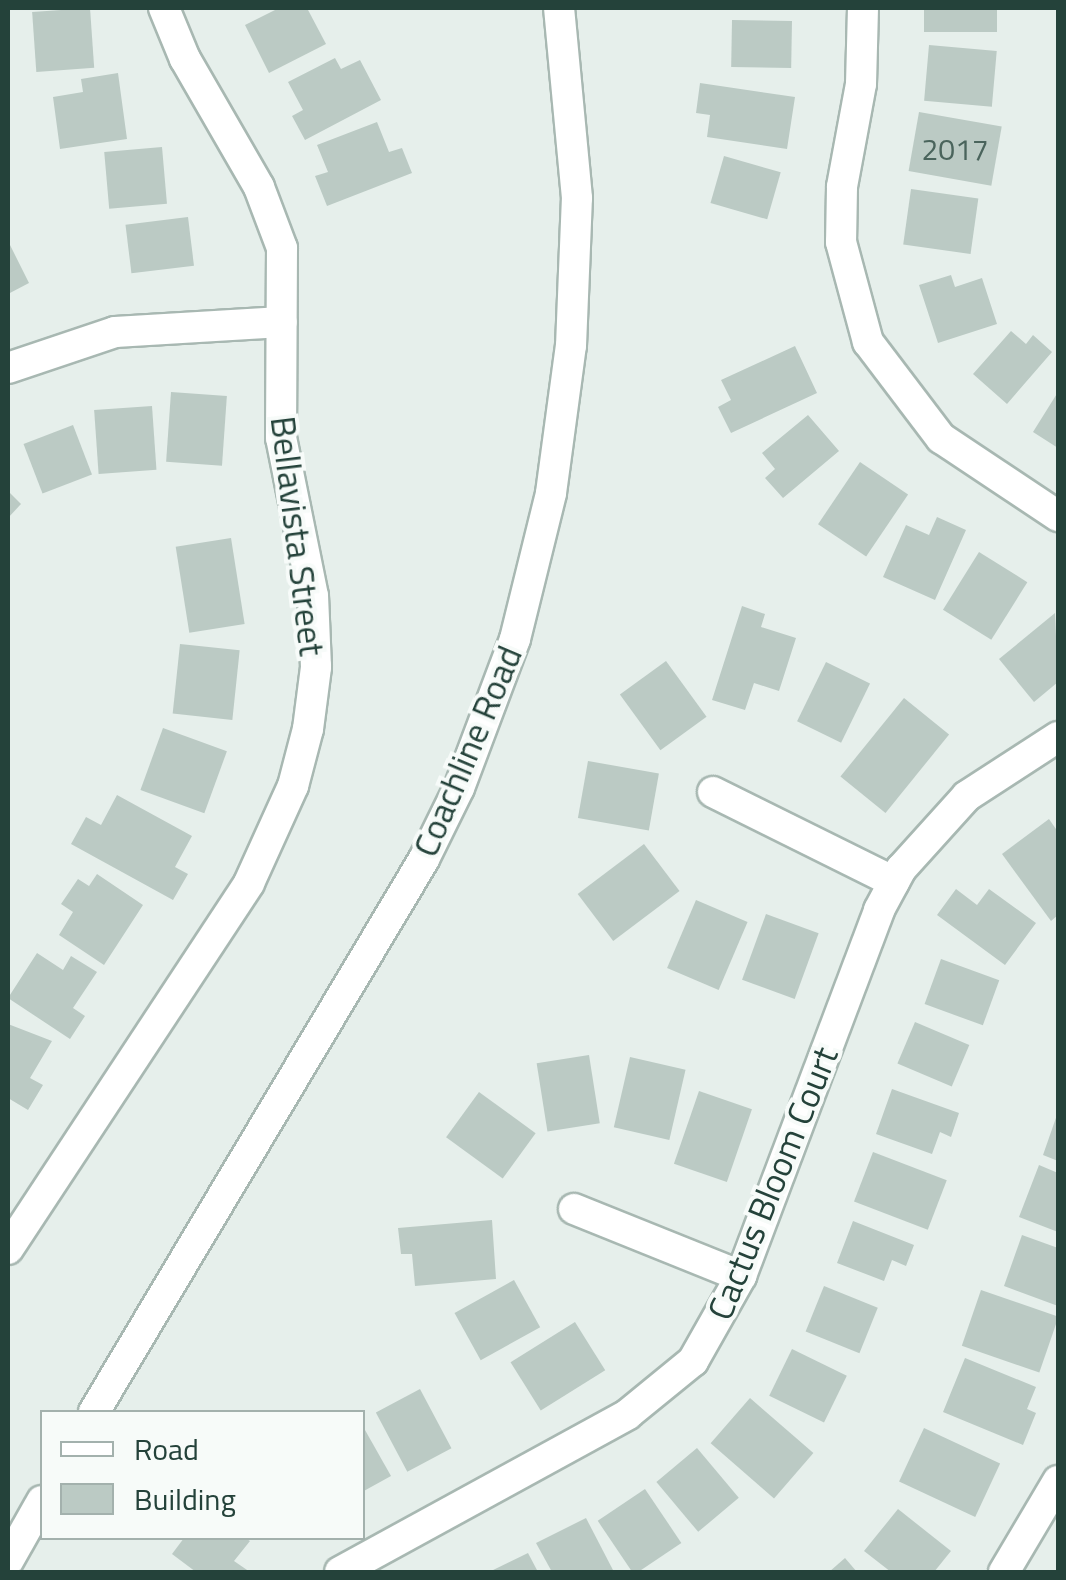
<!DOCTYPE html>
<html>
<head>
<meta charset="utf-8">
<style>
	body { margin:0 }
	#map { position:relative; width:1066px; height:1580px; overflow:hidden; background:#e6efeb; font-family:"Titillium Web",sans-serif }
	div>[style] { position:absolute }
	.building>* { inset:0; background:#bbcac4; transform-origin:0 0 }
	.roads { filter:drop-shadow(2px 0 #a8b8b2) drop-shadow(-2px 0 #a8b8b2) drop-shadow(0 2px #a8b8b2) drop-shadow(0 -2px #a8b8b2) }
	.minor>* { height:30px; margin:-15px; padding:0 15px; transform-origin:15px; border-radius:15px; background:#fff }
	.secondary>* { height:30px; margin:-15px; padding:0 15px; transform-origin:15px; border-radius:15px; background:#fff }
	span { translate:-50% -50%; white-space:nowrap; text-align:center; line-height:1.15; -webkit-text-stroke:8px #f7fbf9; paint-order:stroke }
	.number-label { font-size:30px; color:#4a645c }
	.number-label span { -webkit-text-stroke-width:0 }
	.street-label { font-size:35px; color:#24423a }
	.frame { position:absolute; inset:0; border:10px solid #24423a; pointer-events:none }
	.legend { position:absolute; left:40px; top:1410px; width:325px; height:130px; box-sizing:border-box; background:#f7fbf9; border:2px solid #a3b1ad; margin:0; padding:12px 18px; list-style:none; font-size:30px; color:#24423a }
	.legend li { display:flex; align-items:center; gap:20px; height:50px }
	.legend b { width:50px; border:2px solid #a3b1ad }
</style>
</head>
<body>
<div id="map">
	<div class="building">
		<i style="left:90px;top:8px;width:60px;height:58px;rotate:86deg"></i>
		<i style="clip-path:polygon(279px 8px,307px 8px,326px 44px,269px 73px,245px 25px)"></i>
		<i style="left:924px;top:8px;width:73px;height:24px"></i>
		<i style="left:732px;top:20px;width:60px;height:47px;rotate:1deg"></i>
		<i style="left:929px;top:45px;width:68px;height:56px;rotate:5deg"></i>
		<i style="clip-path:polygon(335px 58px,341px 69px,360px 60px,381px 100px,305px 140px,292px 116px,303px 110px,288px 82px)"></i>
		<i style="clip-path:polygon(118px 73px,127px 139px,60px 149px,53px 97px,83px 92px,81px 79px)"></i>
		<i style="clip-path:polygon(700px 83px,795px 97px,787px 149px,707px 137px,710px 115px,696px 113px)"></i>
		<i style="left:919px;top:112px;width:84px;height:60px;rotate:10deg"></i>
		<i style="clip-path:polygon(377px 122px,389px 152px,402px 148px,412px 173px,327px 206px,315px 176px,328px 172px,317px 145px)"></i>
		<i style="left:162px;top:147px;width:57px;height:58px;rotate:85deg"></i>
		<i style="left:724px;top:156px;width:59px;height:49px;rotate:16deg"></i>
		<i style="left:911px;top:189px;width:68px;height:56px;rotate:8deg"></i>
		<i style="left:188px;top:217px;width:49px;height:63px;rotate:83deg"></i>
		<i style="clip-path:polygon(8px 241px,29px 283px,8px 294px)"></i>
		<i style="clip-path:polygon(951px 275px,955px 287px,982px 278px,997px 324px,938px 343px,919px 285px)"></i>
		<i style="clip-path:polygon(1011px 331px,1026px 344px,1033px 335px,1052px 352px,1007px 404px,973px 374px)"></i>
		<i style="clip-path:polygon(795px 346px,817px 393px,731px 433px,718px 407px,731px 400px,721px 380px)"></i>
		<i style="left:171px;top:392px;width:56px;height:70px;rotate:4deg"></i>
		<i style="clip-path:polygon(1058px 392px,1058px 448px,1033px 432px)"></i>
		<i style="left:152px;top:406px;width:64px;height:58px;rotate:86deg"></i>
		<i style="clip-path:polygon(808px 415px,839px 451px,783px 498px,765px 478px,775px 469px,762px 453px)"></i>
		<i style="left:73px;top:425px;width:53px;height:53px;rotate:69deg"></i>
		<i style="left:860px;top:462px;width:58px;height:75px;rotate:34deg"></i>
		<i style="clip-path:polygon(8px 491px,21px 504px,8px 518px)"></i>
		<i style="clip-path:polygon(937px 517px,966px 530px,935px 600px,883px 577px,906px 525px,929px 535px)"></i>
		<i style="left:231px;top:538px;width:87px;height:56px;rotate:81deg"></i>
		<i style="left:979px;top:552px;width:57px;height:68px;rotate:32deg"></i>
		<i style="clip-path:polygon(742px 606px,765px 614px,761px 627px,796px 638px,779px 691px,754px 683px,745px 710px,712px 700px)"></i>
		<i style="clip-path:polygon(1055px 613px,1058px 682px,1034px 702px,999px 659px)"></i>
		<i style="left:180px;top:644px;width:60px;height:70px;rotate:6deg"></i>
		<i style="left:666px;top:661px;width:69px;height:57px;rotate:54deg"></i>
		<i style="left:826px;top:662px;width:49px;height:66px;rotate:26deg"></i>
		<i style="left:904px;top:698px;width:58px;height:101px;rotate:39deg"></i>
		<i style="left:163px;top:728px;width:68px;height:66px;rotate:20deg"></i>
		<i style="left:588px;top:761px;width:72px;height:58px;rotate:10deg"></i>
		<i style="clip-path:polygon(117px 795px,192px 836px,175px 867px,188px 874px,173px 900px,71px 844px,86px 817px,101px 825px)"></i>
		<i style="clip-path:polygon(1049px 819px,1058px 832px,1058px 915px,1051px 921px,1002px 854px)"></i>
		<i style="left:644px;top:844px;width:59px;height:83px;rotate:53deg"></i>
		<i style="clip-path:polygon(97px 874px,143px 905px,104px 965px,59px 935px,73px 912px,61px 904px,78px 879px,89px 886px)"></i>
		<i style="clip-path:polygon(956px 889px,977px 905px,989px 889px,1036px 923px,1005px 965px,937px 915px)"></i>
		<i style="left:696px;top:900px;width:56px;height:74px;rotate:23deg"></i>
		<i style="left:766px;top:914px;width:56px;height:70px;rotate:20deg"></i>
		<i style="clip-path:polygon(37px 953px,63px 970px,71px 956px,97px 972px,73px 1008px,85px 1016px,70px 1039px,8px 998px)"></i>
		<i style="left:941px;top:959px;width:62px;height:48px;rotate:20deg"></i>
		<i style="left:915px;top:1022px;width:59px;height:45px;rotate:23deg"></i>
		<i style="clip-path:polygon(8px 1024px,52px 1041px,30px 1078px,43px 1085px,28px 1110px,8px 1098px)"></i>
		<i style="left:589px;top:1055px;width:69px;height:53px;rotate:81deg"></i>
		<i style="left:630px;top:1057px;width:57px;height:72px;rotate:13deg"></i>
		<i style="clip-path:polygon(892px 1089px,959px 1113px,951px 1137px,940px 1132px,932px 1154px,876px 1134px)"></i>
		<i style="left:699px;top:1091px;width:56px;height:77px;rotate:19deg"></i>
		<i style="left:479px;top:1092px;width:70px;height:56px;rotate:36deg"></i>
		<i style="clip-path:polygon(1058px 1112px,1058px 1161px,1043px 1155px)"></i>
		<i style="left:873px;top:1152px;width:79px;height:53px;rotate:21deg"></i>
		<i style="clip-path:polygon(1039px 1165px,1058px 1173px,1058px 1232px,1019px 1217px)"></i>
		<i style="clip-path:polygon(492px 1220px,496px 1279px,415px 1286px,412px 1254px,401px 1254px,398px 1228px)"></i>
		<i style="clip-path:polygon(853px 1221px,914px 1245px,906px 1266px,892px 1260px,884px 1281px,837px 1263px)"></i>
		<i style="clip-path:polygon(1022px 1235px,1058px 1248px,1058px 1306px,1004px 1286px)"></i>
		<i style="left:514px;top:1280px;width:54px;height:68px;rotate:61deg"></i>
		<i style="left:824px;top:1286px;width:58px;height:49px;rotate:22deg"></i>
		<i style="left:981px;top:1290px;width:82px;height:59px;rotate:19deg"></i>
		<i style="left:575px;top:1322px;width:57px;height:76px;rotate:58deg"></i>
		<i style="left:792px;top:1349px;width:61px;height:52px;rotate:26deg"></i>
		<i style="clip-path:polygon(965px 1358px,1036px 1387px,1027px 1409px,1036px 1413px,1023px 1445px,943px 1412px)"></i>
		<i style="left:420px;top:1389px;width:67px;height:50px;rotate:62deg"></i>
		<i style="left:750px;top:1398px;width:84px;height:60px;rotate:41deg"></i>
		<i style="left:924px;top:1428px;width:84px;height:59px;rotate:25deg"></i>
		<i style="clip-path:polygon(365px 1430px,391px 1476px,362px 1492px,362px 1431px)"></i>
		<i style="left:697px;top:1448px;width:65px;height:53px;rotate:50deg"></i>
		<i style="left:645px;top:1489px;width:65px;height:57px;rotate:56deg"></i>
		<i style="clip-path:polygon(898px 1509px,951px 1551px,934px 1572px,891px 1572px,864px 1551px)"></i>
		<i style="clip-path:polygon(586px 1518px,614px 1572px,552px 1572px,536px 1543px)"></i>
		<i style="clip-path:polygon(184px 1538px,245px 1538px,250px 1541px,234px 1561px,250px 1572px,196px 1572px,172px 1554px)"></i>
		<i style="clip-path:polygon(528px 1553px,538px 1572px,489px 1572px)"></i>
		<i style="clip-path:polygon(845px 1558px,857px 1572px,829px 1572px)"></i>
	</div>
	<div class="roads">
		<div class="minor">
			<i style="left:863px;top:8px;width:76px;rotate:91.5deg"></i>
			<i style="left:861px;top:84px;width:105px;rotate:100.5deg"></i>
			<i style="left:842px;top:187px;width:55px;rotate:91deg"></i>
			<i style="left:841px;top:242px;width:104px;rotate:74.9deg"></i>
			<i style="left:868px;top:342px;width:121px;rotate:52.8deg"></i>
			<i style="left:941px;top:438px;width:141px;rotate:33.7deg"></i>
			<i style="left:8px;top:368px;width:113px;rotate:-18.6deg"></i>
			<i style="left:115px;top:332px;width:167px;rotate:-3.4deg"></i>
			<i style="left:713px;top:792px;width:202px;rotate:26.4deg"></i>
			<i style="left:574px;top:1209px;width:180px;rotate:21.9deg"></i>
			<i style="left:8px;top:1249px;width:438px;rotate:-56.6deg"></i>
			<i style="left:249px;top:883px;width:107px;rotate:-65.6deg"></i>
			<i style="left:293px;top:786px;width:59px;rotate:-75.3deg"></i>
			<i style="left:308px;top:729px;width:63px;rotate:-82.6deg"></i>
			<i style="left:316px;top:667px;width:71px;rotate:-92.4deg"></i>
			<i style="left:313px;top:596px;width:161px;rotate:-101.4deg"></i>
			<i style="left:281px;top:438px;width:190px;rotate:-89.7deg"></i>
			<i style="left:282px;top:248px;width:65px;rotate:-110.7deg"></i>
			<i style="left:259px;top:187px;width:148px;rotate:-120deg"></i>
			<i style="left:185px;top:59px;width:55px;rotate:-112.4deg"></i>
			<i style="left:340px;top:1572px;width:328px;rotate:-28.7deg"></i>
			<i style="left:628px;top:1414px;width:84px;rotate:-39.2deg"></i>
			<i style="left:693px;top:1361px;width:98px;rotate:-60.5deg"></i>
			<i style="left:741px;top:1276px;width:391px;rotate:-69.3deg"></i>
			<i style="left:879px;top:910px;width:47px;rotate:-61.8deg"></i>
			<i style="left:901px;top:869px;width:98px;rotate:-47.9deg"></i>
			<i style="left:967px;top:796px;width:108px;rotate:-33deg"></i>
			<i style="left:1004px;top:1572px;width:106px;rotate:-59.3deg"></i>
		</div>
		<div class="secondary">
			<i style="left:94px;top:1412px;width:644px;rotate:-59.17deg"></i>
			<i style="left:424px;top:859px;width:79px;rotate:-63.8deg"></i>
			<i style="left:459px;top:788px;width:159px;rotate:-69.4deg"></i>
			<i style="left:515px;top:639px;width:150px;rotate:-76.1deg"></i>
			<i style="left:551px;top:493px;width:148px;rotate:-82.3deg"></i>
			<i style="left:571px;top:346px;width:148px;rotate:-87.7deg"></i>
			<i style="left:577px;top:198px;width:191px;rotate:-95.4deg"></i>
			<i style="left:8px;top:1561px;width:69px;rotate:-60.5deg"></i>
		</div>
	</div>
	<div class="number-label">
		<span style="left:955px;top:149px">2017</span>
	</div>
	<div class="street-label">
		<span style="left:298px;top:536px;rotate:83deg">Bellavista Street</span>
		<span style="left:467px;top:751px;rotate:-67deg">Coachline Road</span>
		<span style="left:772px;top:1183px;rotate:-68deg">Cactus Bloom Court</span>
	</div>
	<div class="frame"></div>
	<ul class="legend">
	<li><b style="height:12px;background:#fff"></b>Road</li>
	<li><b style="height:28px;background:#bbcac4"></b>Building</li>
	</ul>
</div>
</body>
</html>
